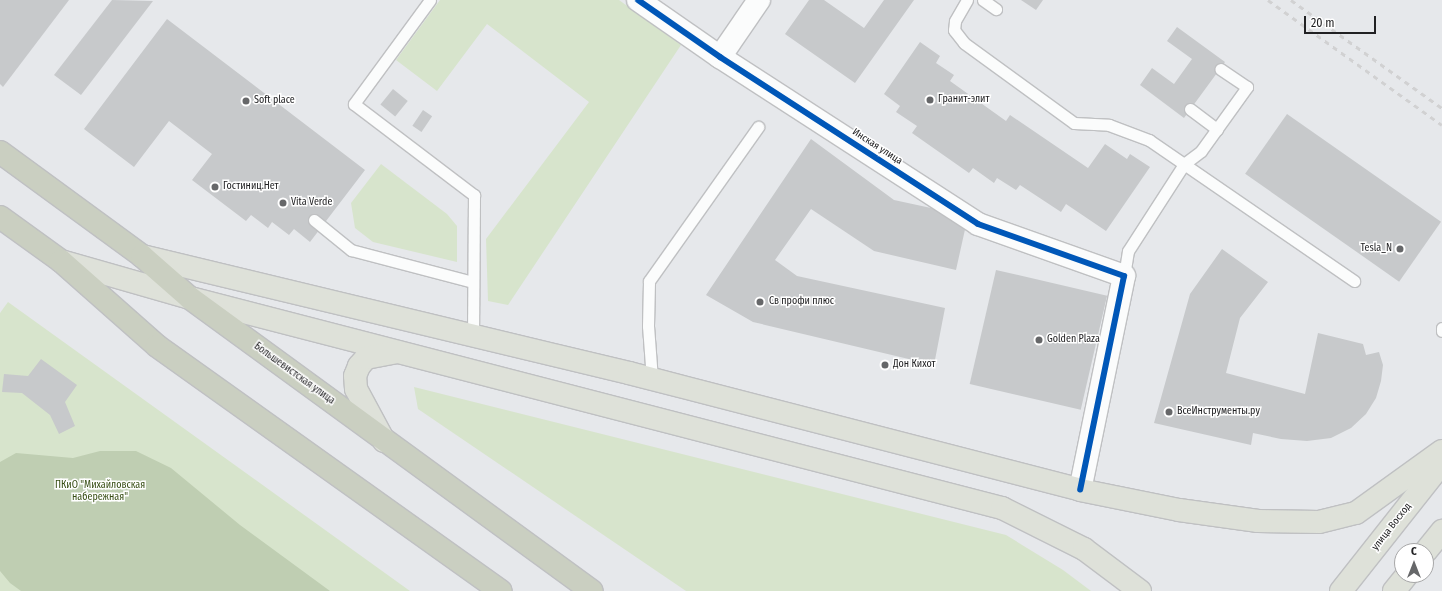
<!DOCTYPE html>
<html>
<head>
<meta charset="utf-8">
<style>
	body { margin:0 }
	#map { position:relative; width:1442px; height:591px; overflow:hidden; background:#e6e8eb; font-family:"Fira Sans Condensed",sans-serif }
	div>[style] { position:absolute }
	.green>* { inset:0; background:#d7e4cc }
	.forest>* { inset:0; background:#bfceb2 }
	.building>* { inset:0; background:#c7c9cb; transform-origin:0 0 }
	.roads { filter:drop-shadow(1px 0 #bfc0c2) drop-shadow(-1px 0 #bfc0c2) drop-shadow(0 1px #bfc0c2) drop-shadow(0 -1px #bfc0c2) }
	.lane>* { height:11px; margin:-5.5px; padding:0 5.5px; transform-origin:5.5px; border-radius:5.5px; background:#fbfcfc }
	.street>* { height:22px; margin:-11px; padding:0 11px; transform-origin:11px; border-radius:11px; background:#fbfcfc }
	.primary>* { height:22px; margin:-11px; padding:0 11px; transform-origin:11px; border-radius:11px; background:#dee1d9 }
	.highway>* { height:22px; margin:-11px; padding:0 11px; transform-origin:11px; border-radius:11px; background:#cacfc1 }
	.rail>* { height:3px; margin-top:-1.5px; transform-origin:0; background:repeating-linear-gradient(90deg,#d1d1d2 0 5px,transparent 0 10px) }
	.cycleway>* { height:6px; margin:-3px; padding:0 3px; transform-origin:3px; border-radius:3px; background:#0057b8 }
	.dots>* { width:11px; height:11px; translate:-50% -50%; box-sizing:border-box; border:2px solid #fff; border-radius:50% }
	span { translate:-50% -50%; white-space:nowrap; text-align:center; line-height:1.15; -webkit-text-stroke:3px #fff; paint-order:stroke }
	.poi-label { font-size:10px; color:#212123 }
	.left { translate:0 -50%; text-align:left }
	.right { translate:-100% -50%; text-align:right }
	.street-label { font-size:10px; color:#212123 }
	.park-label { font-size:10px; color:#364d13 }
	.north { position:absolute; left:1394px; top:543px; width:40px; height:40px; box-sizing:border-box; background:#fff; border:1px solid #a6a6a7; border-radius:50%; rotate:0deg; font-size:11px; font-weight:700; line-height:16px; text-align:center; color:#212123 }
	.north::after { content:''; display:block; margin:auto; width:14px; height:18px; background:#666769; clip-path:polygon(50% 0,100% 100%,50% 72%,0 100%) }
	.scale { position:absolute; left:1304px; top:16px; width:72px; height:18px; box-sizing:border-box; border:2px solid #212123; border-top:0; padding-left:5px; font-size:12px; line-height:14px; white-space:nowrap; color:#212123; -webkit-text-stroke:3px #fff; paint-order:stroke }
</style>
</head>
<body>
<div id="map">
	<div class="green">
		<i style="clip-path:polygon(440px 0,619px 0,681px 45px,508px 305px,488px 301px,486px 239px,589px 102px,487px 24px,437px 91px,396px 60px)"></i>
		<i style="clip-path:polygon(381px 164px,447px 214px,457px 226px,457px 262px,373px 242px,355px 228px,351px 203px)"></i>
		<i style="clip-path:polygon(8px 302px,410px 591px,0 591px,0 313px)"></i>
		<i style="clip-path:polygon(414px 387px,1006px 535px,1063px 570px,1091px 591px,686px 591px,418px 409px)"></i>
	</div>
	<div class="forest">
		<i style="clip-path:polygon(100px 451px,136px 451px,171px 468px,240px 525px,330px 591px,21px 591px,10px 583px,0 571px,0 462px,16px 453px,73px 458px)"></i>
	</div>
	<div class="building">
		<i style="clip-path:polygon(0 0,69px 0,3px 87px,0 84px)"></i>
		<i style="clip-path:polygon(112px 0,153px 1px,81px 95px,54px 75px)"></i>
		<i style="clip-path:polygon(809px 0,824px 0,864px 28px,884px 0,914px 0,855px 83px,785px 34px)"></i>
		<i style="clip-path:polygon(1021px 0,1043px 0,1036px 10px)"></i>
		<i style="clip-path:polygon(167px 19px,365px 170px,310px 242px,294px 229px,289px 235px,272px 222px,268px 228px,251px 215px,246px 221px,192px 180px,212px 154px,169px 121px,134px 167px,84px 129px)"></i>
		<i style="clip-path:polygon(1177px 27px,1225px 62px,1184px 118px,1140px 85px,1152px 68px,1174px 84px,1192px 59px,1167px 41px)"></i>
		<i style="clip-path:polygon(920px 42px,940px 56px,936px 63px,954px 75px,950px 81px,1006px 121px,1010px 115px,1088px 168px,1105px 144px,1127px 159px,1130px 154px,1150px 167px,1106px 231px,1066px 204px,1061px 212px,1020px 185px,1016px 190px,997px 178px,994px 183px,973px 168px,969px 173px,912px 133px,917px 126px,896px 112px,900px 106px,884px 94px)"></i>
		<i style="left:393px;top:89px;width:19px;height:20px;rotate:39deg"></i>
		<i style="left:423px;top:110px;width:11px;height:19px;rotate:34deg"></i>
		<i style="left:1287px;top:114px;width:188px;height:73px;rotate:35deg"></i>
		<i style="clip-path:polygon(811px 139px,894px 200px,968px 216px,956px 270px,874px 251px,811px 209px,775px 260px,797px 276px,945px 308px,934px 365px,753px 322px,706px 295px)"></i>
		<i style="clip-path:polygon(1222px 249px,1268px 282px,1240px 318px,1226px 373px,1305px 394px,1318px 333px,1363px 344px,1366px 355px,1379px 352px,1383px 365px,1381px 381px,1376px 398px,1366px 414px,1351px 428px,1331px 438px,1307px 441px,1281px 439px,1253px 433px,1251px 445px,1154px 423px,1190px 294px)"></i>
		<i style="left:996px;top:270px;width:114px;height:117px;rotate:13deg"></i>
		<i style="clip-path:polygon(41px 359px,77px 385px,65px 402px,75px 426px,59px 434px,50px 415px,22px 393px,2px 392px,4px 374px,28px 376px)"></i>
	</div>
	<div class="roads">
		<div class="lane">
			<i style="left:430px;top:0;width:129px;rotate:126.2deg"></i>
			<i style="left:354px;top:104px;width:151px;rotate:37.2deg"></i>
			<i style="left:474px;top:195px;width:142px;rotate:90.4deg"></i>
			<i style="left:967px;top:0;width:24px;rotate:120deg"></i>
			<i style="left:955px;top:21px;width:9px;rotate:96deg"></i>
			<i style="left:954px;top:30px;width:16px;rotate:52deg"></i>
			<i style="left:964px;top:43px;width:136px;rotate:36deg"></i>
			<i style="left:1074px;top:123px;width:35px;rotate:3deg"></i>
			<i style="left:1109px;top:125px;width:43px;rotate:20.6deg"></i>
			<i style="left:1149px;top:140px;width:249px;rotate:34.5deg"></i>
			<i style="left:983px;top:0;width:16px;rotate:35deg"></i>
			<i style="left:1190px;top:109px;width:34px;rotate:37deg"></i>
			<i style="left:314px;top:220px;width:48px;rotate:39deg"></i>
			<i style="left:351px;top:250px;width:126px;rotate:14.7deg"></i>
			<i style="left:1124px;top:276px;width:25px;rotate:-81deg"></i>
			<i style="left:1128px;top:251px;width:103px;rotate:-57.2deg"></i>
			<i style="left:1184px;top:164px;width:21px;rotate:-37deg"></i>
			<i style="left:1201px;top:151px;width:79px;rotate:-54.3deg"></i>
			<i style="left:1247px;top:87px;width:32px;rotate:-146deg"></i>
			<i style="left:1442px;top:328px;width:3px;rotate:90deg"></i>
			<i style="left:652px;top:379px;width:53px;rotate:-94.3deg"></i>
			<i style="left:648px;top:326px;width:45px;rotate:-88.7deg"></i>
			<i style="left:649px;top:281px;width:189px;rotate:-54.7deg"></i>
		</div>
		<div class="street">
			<i style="left:638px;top:0;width:100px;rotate:34.8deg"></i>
			<i style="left:720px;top:57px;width:307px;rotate:32.9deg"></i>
			<i style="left:978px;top:224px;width:155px;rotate:19.6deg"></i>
			<i style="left:1124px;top:276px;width:218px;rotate:101.6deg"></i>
			<i style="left:720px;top:57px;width:69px;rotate:-55.6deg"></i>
		</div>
		<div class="primary">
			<i style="left:142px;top:256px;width:501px;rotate:13.51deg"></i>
			<i style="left:629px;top:373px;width:466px;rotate:14.5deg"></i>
			<i style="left:1080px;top:490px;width:101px;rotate:11.4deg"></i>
			<i style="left:1179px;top:510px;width:80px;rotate:7.9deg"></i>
			<i style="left:1258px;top:521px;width:61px;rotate:0.9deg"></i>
			<i style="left:1319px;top:522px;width:38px;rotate:-14deg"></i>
			<i style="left:1356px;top:513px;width:106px;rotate:-35.8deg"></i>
			<i style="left:61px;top:261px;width:134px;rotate:16deg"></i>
			<i style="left:190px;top:298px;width:839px;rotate:14.5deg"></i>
			<i style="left:1002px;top:508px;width:92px;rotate:26.6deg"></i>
			<i style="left:1084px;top:549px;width:70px;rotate:36.9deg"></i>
			<i style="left:384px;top:441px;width:59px;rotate:-118.3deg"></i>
			<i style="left:356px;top:389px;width:13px;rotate:-94deg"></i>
			<i style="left:355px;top:376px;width:11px;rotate:-68deg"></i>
			<i style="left:359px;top:366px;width:11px;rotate:-49deg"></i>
			<i style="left:366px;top:358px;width:32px;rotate:-11deg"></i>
			<i style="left:1426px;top:551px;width:26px;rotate:-51deg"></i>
			<i style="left:1341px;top:591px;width:163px;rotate:-51.7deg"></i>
			<i style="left:1394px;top:591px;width:21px;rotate:-51deg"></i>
		</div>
		<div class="highway">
			<i style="left:0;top:152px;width:176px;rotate:36.2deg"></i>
			<i style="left:142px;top:256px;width:64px;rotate:41.2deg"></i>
			<i style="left:190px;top:298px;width:497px;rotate:36.1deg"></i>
			<i style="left:0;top:217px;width:75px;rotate:35.8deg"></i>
			<i style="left:61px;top:261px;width:128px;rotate:41.5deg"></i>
			<i style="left:157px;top:346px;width:422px;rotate:35.5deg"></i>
		</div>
	</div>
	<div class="rail">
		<i style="left:1268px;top:0;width:214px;rotate:35.7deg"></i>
		<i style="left:1291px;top:0;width:186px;rotate:35.6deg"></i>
	</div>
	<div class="cycleway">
		<i style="left:638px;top:0;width:100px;rotate:34.8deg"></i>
		<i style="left:720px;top:57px;width:307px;rotate:32.9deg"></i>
		<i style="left:978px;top:224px;width:155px;rotate:19.6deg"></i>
		<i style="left:1124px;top:276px;width:218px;rotate:101.6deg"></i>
	</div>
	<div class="dots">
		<i style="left:930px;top:100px;background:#666769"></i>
		<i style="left:246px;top:101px;background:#666769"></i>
		<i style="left:215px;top:187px;background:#666769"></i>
		<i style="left:283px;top:203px;background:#666769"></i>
		<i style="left:1400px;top:249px;background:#666769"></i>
		<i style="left:760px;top:302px;background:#666769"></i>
		<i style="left:1039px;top:340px;background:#666769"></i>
		<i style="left:885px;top:365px;background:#666769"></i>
		<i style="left:1169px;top:412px;background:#666769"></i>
	</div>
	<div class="poi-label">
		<span class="left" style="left:938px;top:100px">Гранит-элит</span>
		<span class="left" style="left:254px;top:101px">Soft place</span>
		<span class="left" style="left:223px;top:187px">Гостиниц.Нет</span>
		<span class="left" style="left:291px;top:203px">Vita Verde</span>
		<span class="right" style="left:1392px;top:249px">Tesla_N</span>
		<span class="left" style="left:769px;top:302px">Св профи плюс</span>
		<span class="left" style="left:1047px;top:340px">Golden Plaza</span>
		<span class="left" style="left:893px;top:365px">Дон Кихот</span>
		<span class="left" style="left:1177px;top:412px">ВсеИнструменты.ру</span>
	</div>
	<div class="street-label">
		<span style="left:877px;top:147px;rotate:33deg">Инская улица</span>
		<span style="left:294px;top:374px;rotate:36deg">Большевистская улица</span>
		<span style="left:1392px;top:527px;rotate:-52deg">улица Восход</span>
	</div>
	<div class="park-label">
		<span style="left:100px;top:491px">ПКиО "Михайловская<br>набережная"</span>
	</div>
	<div class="north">С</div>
	<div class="scale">20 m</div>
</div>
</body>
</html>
